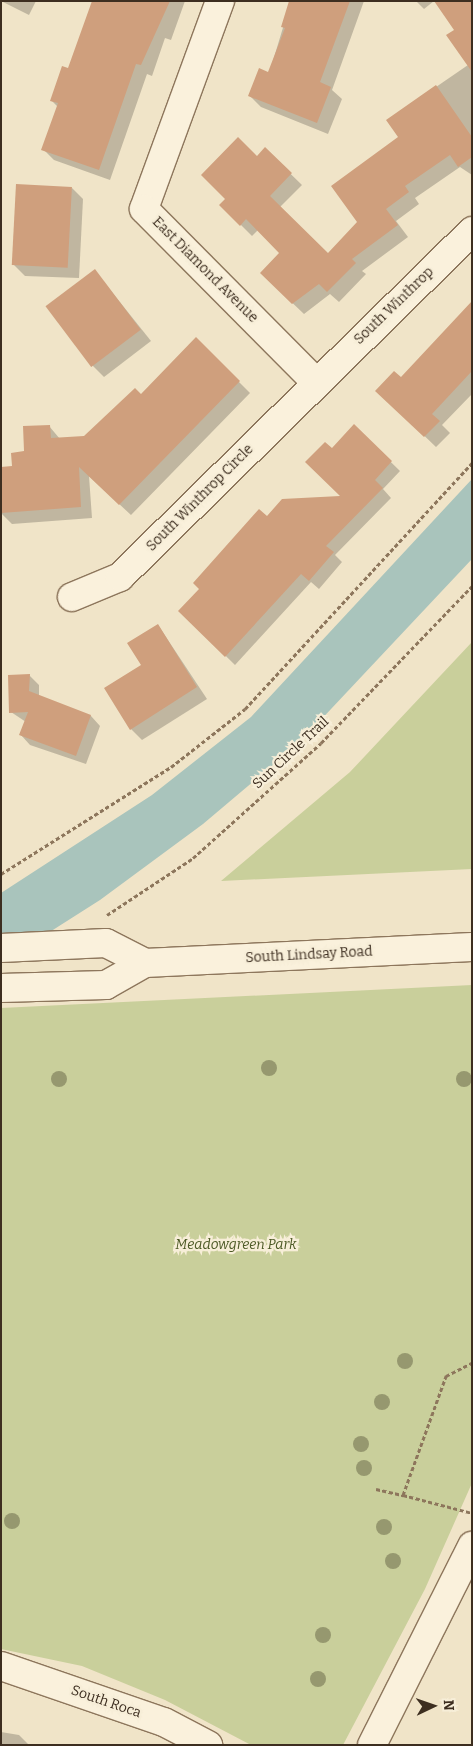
<!DOCTYPE html>
<html>
<head>
<meta charset="utf-8">
<style>
	body { margin:0 }
	#map { position:relative; width:473px; height:1746px; overflow:hidden; background:#f0e4c8; font-family:Bitter,serif }
	div>[style] { position:absolute }
	.green>* { inset:0; background:#c9cf9b }
	.water>* { inset:0; background:#a9c4bc }
	.shadow>* { inset:0; background:#0003 }
	.building>* { inset:0; background:#cf9f7d; transform-origin:0 0 }
	.path>* { height:3px; margin-top:-1.5px; transform-origin:0; background:repeating-linear-gradient(90deg,#8d765c 0 4px,transparent 0 6.5px) }
	.roads { filter:drop-shadow(1px 0 #8d765c) drop-shadow(-1px 0 #8d765c) drop-shadow(0 1px #8d765c) drop-shadow(0 -1px #8d765c) }
	.minor>* { height:28px; margin:-14px; padding:0 14px; transform-origin:14px; border-radius:14px; background:#faf1dc }
	.tertiary>* { height:28px; margin:-14px; padding:0 14px; transform-origin:14px; border-radius:14px; background:#faf1dc }
	.secondary>* { height:28px; margin:-14px; padding:0 14px; transform-origin:14px; border-radius:14px; background:#faf1dc }
	.trees>* { width:16px; height:16px; margin:-8px; border-radius:50%; background:#96986f }
	span { translate:-50% -50%; white-space:nowrap; text-align:center; line-height:1.15; -webkit-text-stroke:4.5px #f7eed8; paint-order:stroke }
	.street-label { font-size:14px; color:#3d2e20 }
	.park-label { font-size:14px; color:#4d5a26; font-style:italic }
	.frame { position:absolute; inset:0; border:2px solid #3d2e20; pointer-events:none }
	.north { position:absolute; left:408px; top:1681px; width:50px; height:50px; -webkit-text-stroke:4px #f7eed8; paint-order:stroke; rotate:87deg; font-size:14px; font-weight:700; line-height:20px; text-align:center; color:#3d2e20 }
	.north::after { content:''; display:block; margin:auto; width:18px; height:22px; background:#3d2e20; clip-path:polygon(50% 0,100% 100%,50% 72%,0 100%) }
</style>
</head>
<body>
<div id="map">
	<div class="green">
		<i style="clip-path:polygon(472px 642px,472px 869px,221px 881px,350px 772px)"></i>
		<i style="clip-path:polygon(472px 985px,472px 1483px,425px 1589px,343px 1745px,251px 1745px,165px 1700px,82px 1666px,1px 1649px,1px 1008px)"></i>
	</div>
	<div class="water">
		<i style="clip-path:polygon(472px 479px,472px 559px,300px 742px,203px 824px,100px 900px,1px 963px,1px 893px,152px 795px,251px 717px)"></i>
	</div>
	<div class="shadow">
		<i style="clip-path:polygon(1px 1px,36px 1px,29px 15px)"></i>
		<i style="clip-path:polygon(93px 1px,185px 1px,171px 40px,165px 38px,152px 76px,147px 74px,110px 180px,54px 160px,43px 149px,58px 107px,52px 101px,69px 70px)"></i>
		<i style="clip-path:polygon(291px 1px,364px 1px,332px 90px,342px 99px,328px 134px,261px 107px,250px 96px,269px 74px)"></i>
		<i style="clip-path:polygon(416px 1px,434px 1px,424px 9px)"></i>
		<i style="clip-path:polygon(472px 1px,472px 175px,460px 167px,415px 198px,419px 204px,396px 221px,408px 237px,362px 271px,366px 274px,339px 302px,330px 294px,304px 314px,261px 273px,280px 253px,258px 230px,252px 236px,221px 205px,265px 149px,302px 185px,280px 207px,328px 255px,359px 222px,399px 137px,388px 120px,468px 65px,455px 30px)"></i>
		<i style="clip-path:polygon(72px 188px,83px 199px,79px 278px,25px 276px,14px 265px)"></i>
		<i style="clip-path:polygon(95px 271px,151px 341px,104px 377px,93px 366px)"></i>
		<i style="clip-path:polygon(472px 302px,472px 394px,442px 425px,450px 433px,436px 447px,388px 401px,401px 379px)"></i>
		<i style="clip-path:polygon(196px 339px,250px 393px,131px 515px,89px 476px,92px 518px,12px 524px,1px 513px,13px 467px,49px 426px,60px 439px,84px 438px,141px 396px)"></i>
		<i style="clip-path:polygon(354px 426px,400px 471px,383px 489px,391px 498px,335px 555px,342px 562px,319px 589px,311px 582px,235px 665px,180px 611px,267px 518px,342px 497px)"></i>
		<i style="clip-path:polygon(158px 625px,207px 699px,142px 740px,131px 729px,142px 665px)"></i>
		<i style="clip-path:polygon(29px 675px,39px 685px,39px 696px,91px 716px,100px 726px,86px 764px,30px 745px,21px 735px,26px 722px,11px 712px)"></i>
		<i style="clip-path:polygon(1px 1732px,19px 1735px,29px 1745px,1px 1745px)"></i>
	</div>
	<div class="building">
		<i style="clip-path:polygon(92px 1px,170px 1px,141px 65px,136px 64px,99px 170px,41px 150px,58px 103px,50px 101px,62px 66px,68px 68px)"></i>
		<i style="clip-path:polygon(289px 1px,350px 1px,320px 82px,331px 87px,317px 123px,248px 96px,259px 68px,268px 72px,285px 28px,281px 27px)"></i>
		<i style="clip-path:polygon(434px 1px,472px 1px,472px 72px,446px 35px,454px 30px)"></i>
		<i style="clip-path:polygon(436px 85px,472px 137px,472px 157px,458px 167px,450px 155px,405px 186px,409px 192px,386px 209px,398px 225px,352px 259px,356px 263px,327px 292px,319px 284px,292px 304px,260px 273px,279px 253px,246px 219px,240px 226px,219px 205px,225px 199px,201px 175px,238px 137px,257px 156px,265px 147px,292px 173px,270px 196px,328px 253px,357px 222px,331px 186px,398px 137px,386px 120px)"></i>
		<i style="left:16px;top:184px;width:56px;height:81px;rotate:3deg"></i>
		<i style="left:95px;top:269px;width:76px;height:62px;rotate:53deg"></i>
		<i style="clip-path:polygon(472px 301px,472px 371px,432px 414px,440px 421px,424px 437px,375px 391px,394px 371px,401px 377px)"></i>
		<i style="clip-path:polygon(196px 337px,240px 381px,119px 505px,79px 467px,81px 507px,1px 513px,1px 467px,12px 466px,11px 453px,24px 451px,23px 426px,50px 425px,51px 438px,84px 436px,135px 388px,141px 394px)"></i>
		<i style="clip-path:polygon(354px 424px,392px 461px,375px 480px,383px 488px,326px 546px,334px 552px,309px 581px,301px 574px,225px 657px,178px 611px,199px 589px,193px 583px,259px 509px,267px 516px,282px 499px,340px 496px,305px 462px,325px 442px,332px 448px)"></i>
		<i style="clip-path:polygon(158px 624px,197px 687px,130px 730px,104px 688px,141px 665px,127px 643px)"></i>
		<i style="clip-path:polygon(30px 674px,29px 691px,91px 715px,76px 756px,19px 735px,28px 712px,9px 713px,8px 675px)"></i>
	</div>
	<div class="path">
		<i style="left:1px;top:874px;width:201px;rotate:-32.2deg"></i>
		<i style="left:171px;top:767px;width:94px;rotate:-38.1deg"></i>
		<i style="left:245px;top:709px;width:335px;rotate:-47.3deg"></i>
		<i style="left:107px;top:915px;width:103px;rotate:-33.5deg"></i>
		<i style="left:193px;top:858px;width:172px;rotate:-41.9deg"></i>
		<i style="left:321px;top:743px;width:218px;rotate:-46.1deg"></i>
		<i style="left:376px;top:1489px;width:28px;rotate:13deg"></i>
		<i style="left:403px;top:1495px;width:127px;rotate:-70.1deg"></i>
		<i style="left:446px;top:1376px;width:29px;rotate:-27deg"></i>
		<i style="left:403px;top:1495px;width:71px;rotate:14.6deg"></i>
	</div>
	<div class="roads">
		<div class="minor">
			<i style="left:220px;top:1px;width:221px;rotate:110.1deg"></i>
			<i style="left:144px;top:209px;width:244px;rotate:45.2deg"></i>
			<i style="left:72px;top:597px;width:52px;rotate:-22.6deg"></i>
			<i style="left:120px;top:577px;width:494px;rotate:-44.5deg"></i>
			<i style="left:1px;top:1666px;width:172px;rotate:19deg"></i>
			<i style="left:164px;top:1722px;width:50px;rotate:27.6deg"></i>
		</div>
		<div class="tertiary">
			<i style="left:372px;top:1745px;width:223px;rotate:-63.3deg"></i>
		</div>
		<div class="secondary">
			<i style="left:1px;top:948px;width:105px;rotate:-2.7deg"></i>
			<i style="left:106px;top:943px;width:44px;rotate:27.1deg"></i>
			<i style="left:1px;top:988px;width:105px;rotate:-1.6deg"></i>
			<i style="left:106px;top:985px;width:45px;rotate:-29.4deg"></i>
			<i style="left:145px;top:963px;width:327px;rotate:-2.8deg"></i>
		</div>
	</div>
	<div class="trees">
		<i style="left:269px;top:1068px"></i>
		<i style="left:59px;top:1079px"></i>
		<i style="left:464px;top:1079px"></i>
		<i style="left:405px;top:1361px"></i>
		<i style="left:382px;top:1402px"></i>
		<i style="left:361px;top:1444px"></i>
		<i style="left:364px;top:1468px"></i>
		<i style="left:12px;top:1521px"></i>
		<i style="left:384px;top:1527px"></i>
		<i style="left:393px;top:1561px"></i>
		<i style="left:323px;top:1635px"></i>
		<i style="left:318px;top:1679px"></i>
	</div>
	<div class="street-label">
		<span style="left:205px;top:270px;rotate:45deg">East Diamond Avenue</span>
		<span style="left:394px;top:306px;rotate:-44deg">South Winthrop</span>
		<span style="left:200px;top:498px;rotate:-45deg">South Winthrop Circle</span>
		<span style="left:291px;top:753px;rotate:-43deg">Sun Circle Trail</span>
		<span style="left:309px;top:955px;rotate:-3deg">South Lindsay Road</span>
		<span style="left:106px;top:1702px;rotate:19deg">South Roca</span>
	</div>
	<div class="park-label">
		<span style="left:236px;top:1245px">Meadowgreen Park</span>
	</div>
	<div class="frame"></div>
	<div class="north">N</div>
</div>
</body>
</html>
